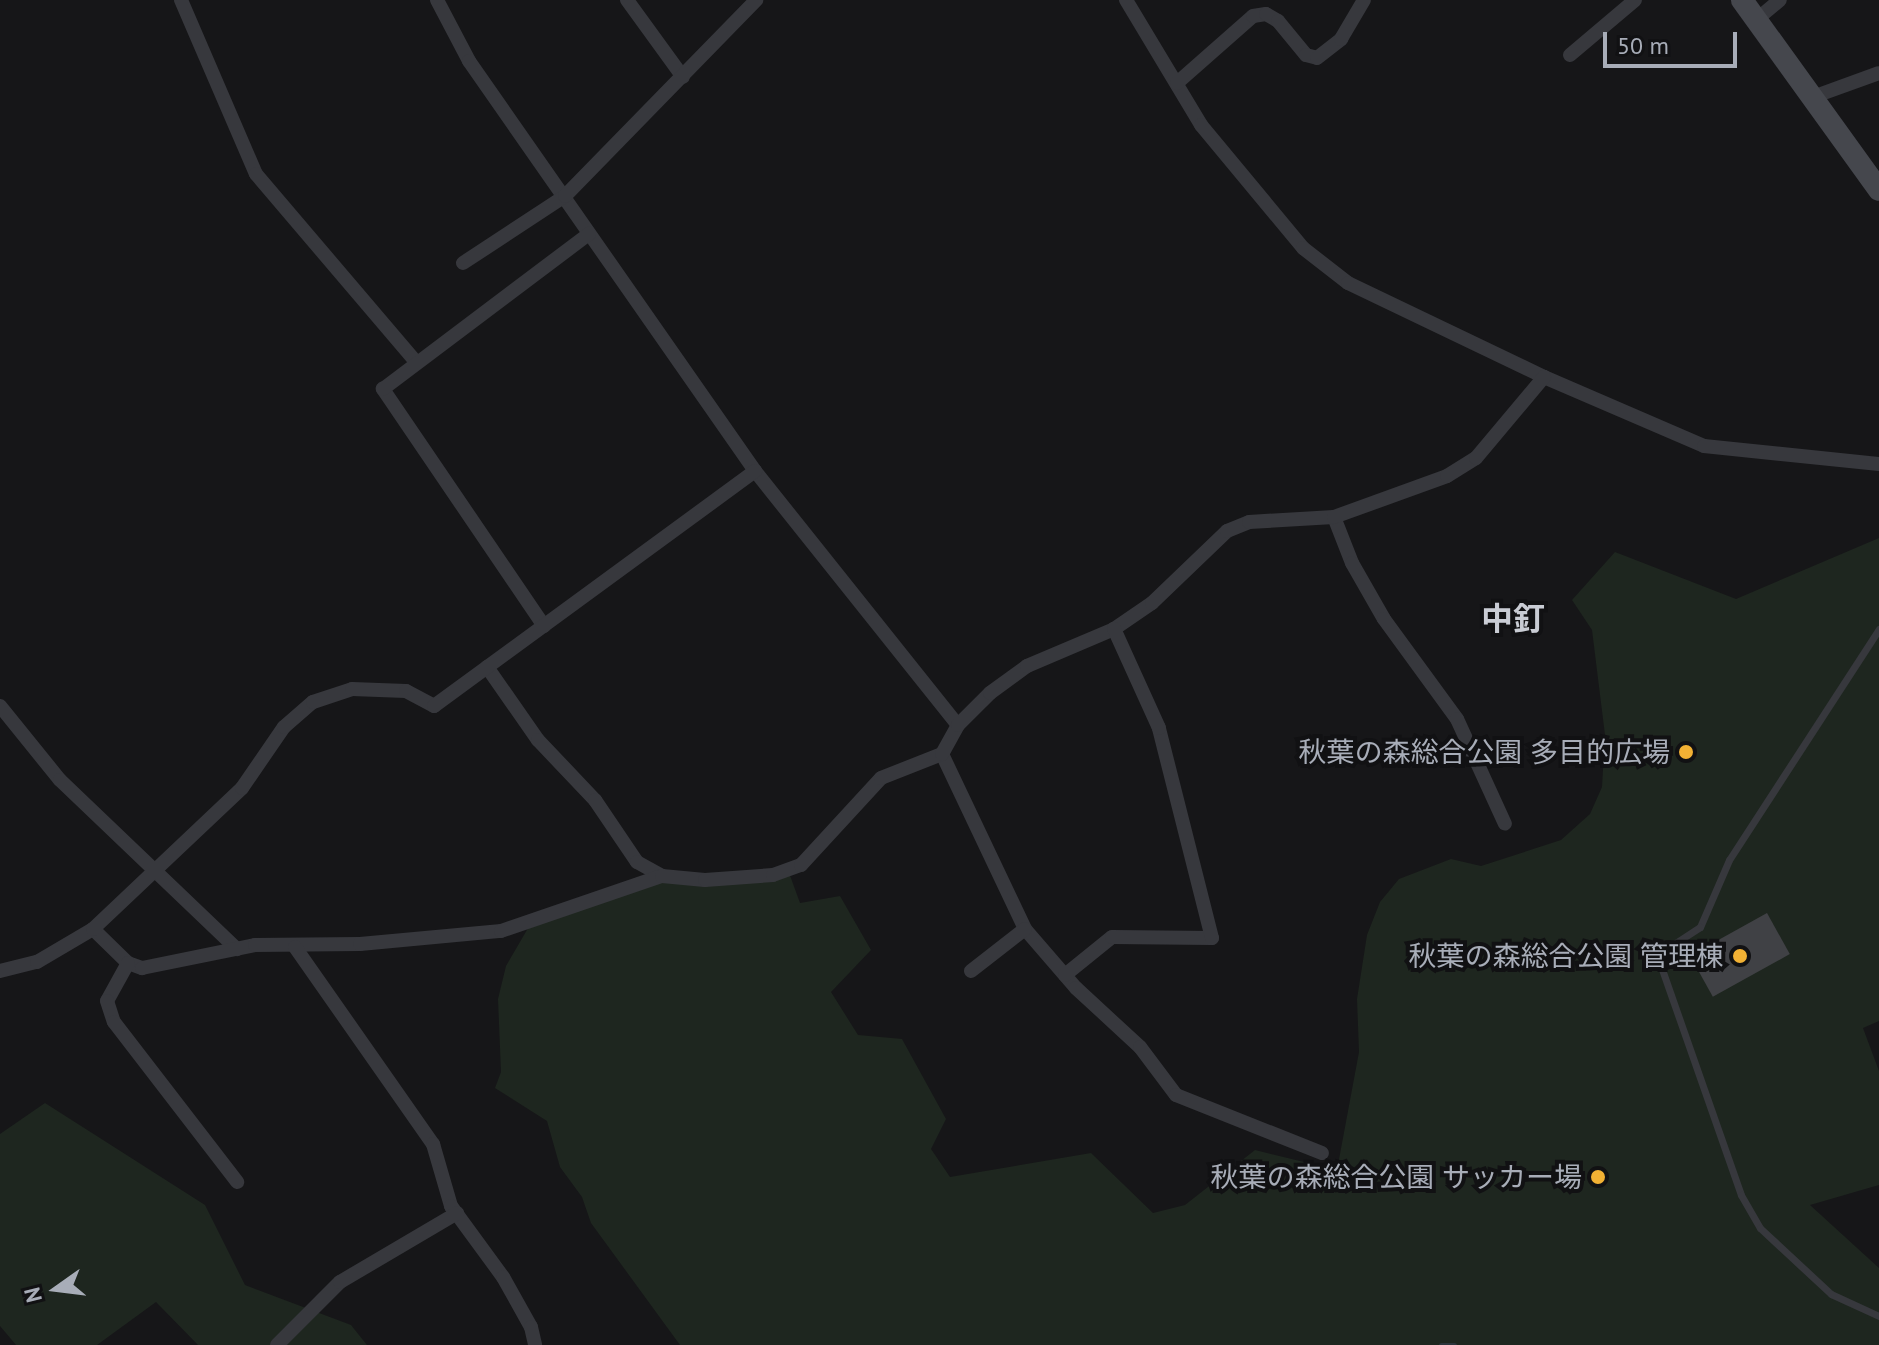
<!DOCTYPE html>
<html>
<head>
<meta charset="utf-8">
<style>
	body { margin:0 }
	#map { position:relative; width:1879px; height:1345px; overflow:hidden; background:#161618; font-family:"PT Sans","Noto Sans JP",sans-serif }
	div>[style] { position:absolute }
	.green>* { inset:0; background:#1e261f }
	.stream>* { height:5px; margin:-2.5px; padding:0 2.5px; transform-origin:2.5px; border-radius:2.5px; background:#2c353c }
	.building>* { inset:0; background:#404145; transform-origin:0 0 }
	.lane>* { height:7px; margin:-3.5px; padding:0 3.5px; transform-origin:3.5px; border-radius:3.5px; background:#37383d }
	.street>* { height:14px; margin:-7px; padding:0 7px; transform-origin:7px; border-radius:7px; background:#37383d }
	.secondary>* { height:22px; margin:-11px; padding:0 11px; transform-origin:11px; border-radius:11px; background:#45474d }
	.dots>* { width:22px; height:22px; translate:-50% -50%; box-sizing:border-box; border:4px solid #111113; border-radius:50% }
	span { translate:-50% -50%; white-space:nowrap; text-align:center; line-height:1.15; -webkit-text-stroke:8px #111113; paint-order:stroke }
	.poi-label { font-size:28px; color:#a8adb8 }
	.right { translate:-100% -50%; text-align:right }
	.quarter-label { font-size:32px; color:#c9ccd4; font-weight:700 }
	.north { position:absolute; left:16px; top:1249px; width:80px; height:80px; -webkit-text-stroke:6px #111113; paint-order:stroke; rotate:256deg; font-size:22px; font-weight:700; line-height:32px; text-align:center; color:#a8adb8 }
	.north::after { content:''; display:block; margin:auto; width:28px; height:36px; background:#a8adb8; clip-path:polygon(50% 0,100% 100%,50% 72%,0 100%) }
	.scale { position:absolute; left:1603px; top:32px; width:134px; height:36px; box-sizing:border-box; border:4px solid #a8adb8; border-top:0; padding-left:10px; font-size:24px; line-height:28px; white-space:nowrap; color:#a8adb8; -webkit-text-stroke:6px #111113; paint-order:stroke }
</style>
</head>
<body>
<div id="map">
	<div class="green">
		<i style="clip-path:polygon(1879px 538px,1879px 1021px,1863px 1028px,1879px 1071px,1879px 1185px,1810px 1205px,1879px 1268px,1879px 1345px,680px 1345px,591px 1223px,582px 1197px,560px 1167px,547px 1121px,495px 1088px,501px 1072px,498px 999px,506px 966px,531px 923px,647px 881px,788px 870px,800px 903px,840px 896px,871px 950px,831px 992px,858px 1035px,902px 1039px,946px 1119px,931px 1149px,950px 1177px,1091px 1153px,1153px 1213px,1185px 1205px,1255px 1150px,1337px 1170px,1359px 1052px,1357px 999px,1367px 935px,1380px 902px,1399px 879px,1451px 859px,1481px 866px,1561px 840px,1590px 814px,1602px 787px,1605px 735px,1592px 630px,1572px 600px,1615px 552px,1736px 599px)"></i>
		<i style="clip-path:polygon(45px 1103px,205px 1205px,245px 1285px,351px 1325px,367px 1345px,198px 1345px,156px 1302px,97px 1345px,16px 1345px,0 1326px,0 1134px)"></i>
	</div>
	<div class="stream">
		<i style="left:1441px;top:1345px;width:13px"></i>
	</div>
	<div class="building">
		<i style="left:1767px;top:913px;width:47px;height:88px;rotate:61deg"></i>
	</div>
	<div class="lane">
		<i style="left:1879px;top:629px;width:275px;rotate:123deg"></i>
		<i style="left:1729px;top:860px;width:73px;rotate:113.4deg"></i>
		<i style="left:1700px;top:927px;width:51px;rotate:146.9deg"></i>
		<i style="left:1657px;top:955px;width:254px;rotate:70.7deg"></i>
		<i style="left:1741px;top:1195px;width:38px;rotate:60deg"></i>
		<i style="left:1760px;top:1228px;width:97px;rotate:42.9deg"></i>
		<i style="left:1831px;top:1294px;width:53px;rotate:24.6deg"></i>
	</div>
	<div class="street">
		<i style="left:181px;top:0;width:189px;rotate:66.7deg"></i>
		<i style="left:256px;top:174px;width:245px;rotate:49.6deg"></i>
		<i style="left:437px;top:0;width:69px;rotate:62.3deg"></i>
		<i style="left:469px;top:61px;width:500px;rotate:55.1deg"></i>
		<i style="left:755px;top:471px;width:325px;rotate:51.4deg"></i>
		<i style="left:627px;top:0;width:95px;rotate:54deg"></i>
		<i style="left:1126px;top:0;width:146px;rotate:59deg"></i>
		<i style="left:1201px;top:125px;width:160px;rotate:50.3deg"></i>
		<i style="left:1303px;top:248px;width:57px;rotate:37.9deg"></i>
		<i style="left:1348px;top:283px;width:217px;rotate:25.6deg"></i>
		<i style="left:1544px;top:377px;width:174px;rotate:23.3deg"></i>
		<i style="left:1704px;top:446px;width:176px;rotate:5.9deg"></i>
		<i style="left:1756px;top:20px;width:31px;rotate:-40deg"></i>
		<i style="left:1570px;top:55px;width:85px;rotate:-40.2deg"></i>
		<i style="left:1177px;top:83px;width:101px;rotate:-41.4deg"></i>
		<i style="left:1253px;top:16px;width:13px;rotate:-9deg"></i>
		<i style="left:1266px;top:14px;width:14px;rotate:30deg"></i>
		<i style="left:1278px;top:21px;width:44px;rotate:50.5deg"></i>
		<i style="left:1306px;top:55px;width:11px;rotate:15deg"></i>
		<i style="left:1317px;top:58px;width:31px;rotate:-38deg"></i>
		<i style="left:1341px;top:39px;width:45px;rotate:-59.5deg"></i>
		<i style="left:1810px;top:98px;width:73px;rotate:-19.9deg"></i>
		<i style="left:463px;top:263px;width:122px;rotate:-33.3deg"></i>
		<i style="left:565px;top:196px;width:274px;rotate:-45.7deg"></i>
		<i style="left:1334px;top:517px;width:49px;rotate:68.6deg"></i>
		<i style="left:1352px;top:563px;width:64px;rotate:60.3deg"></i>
		<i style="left:1384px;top:619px;width:124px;rotate:53.9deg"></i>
		<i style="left:1457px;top:719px;width:115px;rotate:65.4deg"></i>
		<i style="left:544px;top:626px;width:287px;rotate:-124.2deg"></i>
		<i style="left:383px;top:389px;width:258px;rotate:-37deg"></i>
		<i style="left:487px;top:667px;width:89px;rotate:55.1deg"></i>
		<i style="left:538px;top:740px;width:83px;rotate:46.5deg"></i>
		<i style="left:595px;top:800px;width:75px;rotate:55.9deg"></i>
		<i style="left:637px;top:862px;width:29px;rotate:29deg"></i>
		<i style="left:0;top:706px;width:95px;rotate:51deg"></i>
		<i style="left:60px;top:780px;width:245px;rotate:43.7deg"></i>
		<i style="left:942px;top:754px;width:194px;rotate:64.6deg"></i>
		<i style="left:1025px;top:929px;width:78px;rotate:49.2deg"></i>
		<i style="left:1076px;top:988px;width:87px;rotate:42.7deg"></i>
		<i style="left:1140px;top:1047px;width:60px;rotate:53.1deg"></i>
		<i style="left:1176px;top:1095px;width:157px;rotate:21.7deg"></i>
		<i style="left:93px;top:929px;width:49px;rotate:44.2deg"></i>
		<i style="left:128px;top:963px;width:15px;rotate:20deg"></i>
		<i style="left:142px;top:968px;width:115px;rotate:-11.5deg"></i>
		<i style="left:255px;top:945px;width:105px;rotate:-0.5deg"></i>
		<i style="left:360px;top:944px;width:142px;rotate:-5.3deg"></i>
		<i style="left:501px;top:931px;width:170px;rotate:-18.9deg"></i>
		<i style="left:662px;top:876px;width:43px;rotate:5.3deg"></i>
		<i style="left:705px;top:880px;width:68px;rotate:-4.2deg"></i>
		<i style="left:773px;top:875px;width:30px;rotate:-20deg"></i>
		<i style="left:801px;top:865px;width:118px;rotate:-47.4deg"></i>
		<i style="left:881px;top:778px;width:66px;rotate:-21.5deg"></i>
		<i style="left:942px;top:754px;width:33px;rotate:-61deg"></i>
		<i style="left:958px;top:725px;width:45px;rotate:-45deg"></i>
		<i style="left:990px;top:693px;width:46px;rotate:-36.1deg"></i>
		<i style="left:1027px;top:666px;width:95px;rotate:-23deg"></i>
		<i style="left:1114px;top:629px;width:46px;rotate:-34.4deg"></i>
		<i style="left:1152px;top:603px;width:104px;rotate:-43.8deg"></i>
		<i style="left:1227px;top:531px;width:24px;rotate:-22deg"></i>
		<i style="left:1249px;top:522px;width:85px;rotate:-3.4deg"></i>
		<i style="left:1334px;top:517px;width:120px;rotate:-19.9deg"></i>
		<i style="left:1447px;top:476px;width:34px;rotate:-32deg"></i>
		<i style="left:1476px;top:458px;width:106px;rotate:-50deg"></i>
		<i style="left:295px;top:947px;width:241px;rotate:55deg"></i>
		<i style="left:433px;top:1144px;width:65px;rotate:73.8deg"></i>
		<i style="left:451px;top:1206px;width:88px;rotate:53.8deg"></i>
		<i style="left:503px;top:1277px;width:57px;rotate:60.8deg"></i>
		<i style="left:531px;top:1327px;width:18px;rotate:77deg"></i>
		<i style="left:128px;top:963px;width:43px;rotate:118.9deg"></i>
		<i style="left:107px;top:1001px;width:22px;rotate:72deg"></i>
		<i style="left:114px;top:1022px;width:202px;rotate:52.4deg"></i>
		<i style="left:0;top:971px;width:38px;rotate:-14deg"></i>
		<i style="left:37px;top:962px;width:65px;rotate:-30.5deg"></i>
		<i style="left:93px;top:929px;width:205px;rotate:-43.4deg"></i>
		<i style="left:242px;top:788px;width:74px;rotate:-55.5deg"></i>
		<i style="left:284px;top:727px;width:38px;rotate:-41deg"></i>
		<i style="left:313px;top:702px;width:41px;rotate:-18.4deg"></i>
		<i style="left:352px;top:689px;width:54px;rotate:2.1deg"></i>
		<i style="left:406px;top:691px;width:32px;rotate:28deg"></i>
		<i style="left:434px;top:706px;width:398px;rotate:-36.2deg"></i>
		<i style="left:971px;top:971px;width:68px;rotate:-37.9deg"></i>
		<i style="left:1065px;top:975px;width:60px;rotate:-39deg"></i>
		<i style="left:1112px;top:937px;width:100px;rotate:0.6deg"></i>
		<i style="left:1212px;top:938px;width:217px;rotate:-104.2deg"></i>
		<i style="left:1159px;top:728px;width:109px;rotate:-114.4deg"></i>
		<i style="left:277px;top:1345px;width:89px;rotate:-45deg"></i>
		<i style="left:340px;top:1282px;width:136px;rotate:-30.5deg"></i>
	</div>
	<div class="secondary">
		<i style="left:1742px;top:0;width:234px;rotate:54.2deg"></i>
	</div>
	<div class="dots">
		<i style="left:1686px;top:752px;background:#f2b134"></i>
		<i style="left:1740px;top:956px;background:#f2b134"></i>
		<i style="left:1598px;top:1177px;background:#f2b134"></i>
	</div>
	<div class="poi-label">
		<span class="right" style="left:1670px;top:752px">秋葉の森総合公園 多目的広場</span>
		<span class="right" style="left:1724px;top:956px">秋葉の森総合公園 管理棟</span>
		<span class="right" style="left:1582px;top:1177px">秋葉の森総合公園 サッカー場</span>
	</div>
	<div class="quarter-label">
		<span style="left:1513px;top:618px">中釘</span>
	</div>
	<div class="north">N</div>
	<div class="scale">50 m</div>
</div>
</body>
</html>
